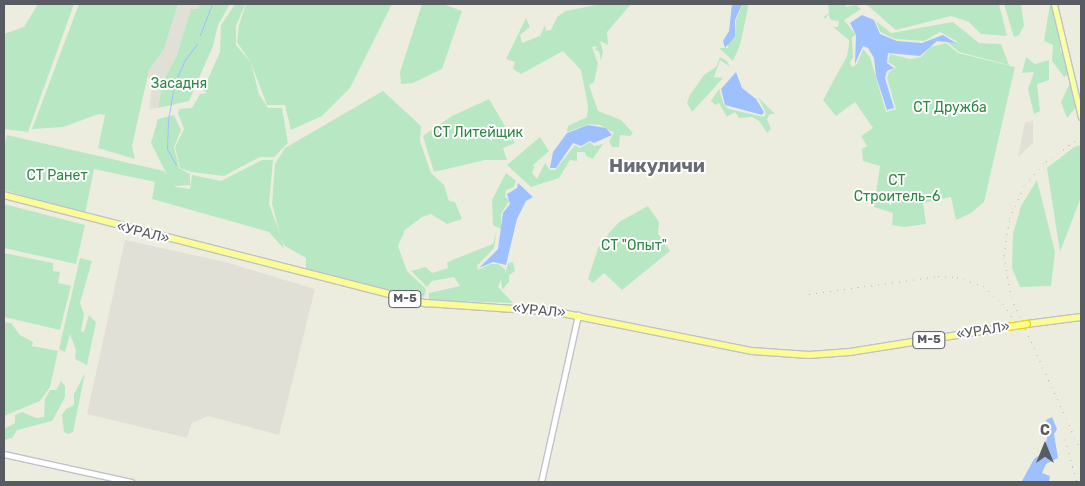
<!DOCTYPE html>
<html>
<head>
<meta charset="utf-8">
<style>
	body { margin:0 }
	#map { position:relative; width:1085px; height:486px; overflow:hidden; background:#ededdf; font-family:Rubik,sans-serif }
	div>[style] { position:absolute }
	.industrial>* { inset:0; background:#e0e0d7 }
	.green>* { inset:0; background:#b8e8c3 }
	.water>* { inset:0; background:#9ec0ff }
	.stream>* { height:1px; margin:-0.5px; padding:0 0.5px; transform-origin:0.5px; border-radius:0.5px; background:#9ec0ff }
	.roads { filter:drop-shadow(1px 0 #bfc1ca) drop-shadow(-1px 0 #bfc1ca) drop-shadow(0 1px #bfc1ca) drop-shadow(0 -1px #bfc1ca) }
	.secondary>* { height:4.5px; margin:-2.25px; padding:0 2.25px; transform-origin:2.25px; border-radius:2.25px; background:#fff }
	.primary>* { height:5px; margin:-2.5px; padding:0 2.5px; transform-origin:2.5px; border-radius:2.5px; background:#faffa3 }
	.trunk>* { height:5.5px; margin:-2.75px; padding:0 2.75px; transform-origin:2.75px; border-radius:2.75px; background:#fcfc94 }
	.rail>* { height:1px; margin-top:-0.5px; transform-origin:0; background:repeating-linear-gradient(90deg,#b6b7b7 0 1px,transparent 0 7px) }
	.bridges { filter:drop-shadow(1px 0 #edd500) drop-shadow(-1px 0 #edd500) drop-shadow(0 1px #edd500) drop-shadow(0 -1px #edd500) }
	.trunk-bridge>* { height:5.5px; margin:-2.75px; padding:0 2.75px; transform-origin:2.75px; border-radius:2.75px; background:#fcfc94 }
	span { translate:-50% -50%; white-space:nowrap; text-align:center; line-height:1.15; -webkit-text-stroke:4px #fff; paint-order:stroke }
	.shield-label span { padding:1px 4px; background:#fff; border:1px solid; border-radius:4px; -webkit-text-stroke-width:0 }
	.shield-label { font-size:12px; color:#585b62; font-weight:700 }
	.park-label { font-size:14px; color:#2c8743 }
	.street-label { font-size:14px; color:#585b62 }
	.district-label { font-size:19px; color:#696c74; font-weight:700 }
	.frame { position:absolute; inset:0; border:5px solid #585b62; pointer-events:none }
	.north { position:absolute; left:1020px; top:421px; width:50px; height:50px; -webkit-text-stroke:4px #fff; paint-order:stroke; rotate:0deg; font-size:14px; font-weight:700; line-height:20px; text-align:center; color:#585b62 }
	.north::after { content:''; display:block; margin:auto; width:18px; height:22px; background:#585b62; clip-path:polygon(50% 0,100% 100%,50% 72%,0 100%) }
</style>
</head>
<body>
<div id="map">
	<div class="industrial">
		<i style="clip-path:polygon(178px 4px,200px 4px,198px 9px,191px 10px,177px 55px,162px 84px,158px 108px,149px 109px,153px 79px,148px 78px,149px 70px,164px 49px)"></i>
		<i style="clip-path:polygon(1033px 121px,1033px 143px,1018px 157px,1025px 122px)"></i>
		<i style="clip-path:polygon(125px 240px,225px 262px,315px 289px,279px 435px,208px 416px,192px 423px,187px 438px,87px 414px)"></i>
	</div>
	<div class="green">
		<i style="clip-path:polygon(38px 4px,74px 4px,28px 132px,4px 129px,4px 34px,24px 27px)"></i>
		<i style="clip-path:polygon(79px 4px,178px 4px,164px 49px,149px 70px,132px 146px,135px 159px,98px 148px,105px 115px,99px 114px,63px 127px,32px 129px)"></i>
		<i style="clip-path:polygon(200px 4px,230px 4px,218px 25px,213px 46px,189px 101px,158px 108px,162px 84px,177px 55px,191px 9px,198px 9px)"></i>
		<i style="clip-path:polygon(235px 4px,245px 5px,236px 26px,236px 45px,251px 63px,259px 94px,268px 108px,282px 108px,288px 143px,274px 157px,260px 157px,224px 176px,191px 172px,180px 168px,175px 147px,184px 129px,178px 113px,179px 109px,192px 108px,200px 94px,207px 93px,203px 90px,220px 52px,221px 25px)"></i>
		<i style="clip-path:polygon(246px 4px,392px 4px,350px 88px,322px 116px,291px 130px,285px 105px,267px 105px,251px 63px,237px 42px,239px 25px)"></i>
		<i style="clip-path:polygon(422px 4px,443px 4px,462px 11px,442px 69px,413px 83px,401px 84px,400px 72px)"></i>
		<i style="clip-path:polygon(601px 4px,631px 4px,607px 32px,608px 45px,600px 41px,603px 51px,601px 61px,599px 51px,595px 50px,597px 46px,592px 47px,598px 64px,594px 82px,589px 85px,598px 111px,621px 120px,633px 133px,630px 136px,620px 135px,619px 147px,612px 147px,609px 141px,614px 133px,600px 125px,589px 124px,567px 132px,568px 126px,587px 117px,588px 106px,581px 70px,563px 51px,521px 74px,513px 69px,515px 62px,506px 59px,526px 18px,530px 27px,520px 35px,522px 43px,540px 36px,545px 25px,546px 31px,551px 30px,557px 17px,566px 11px)"></i>
		<i style="clip-path:polygon(743px 4px,748px 4px,748px 8px,740px 45px,733px 61px,719px 48px,728px 48px,728px 43px,735px 38px,736px 20px)"></i>
		<i style="clip-path:polygon(828px 4px,845px 4px,846px 7px,860px 4px,857px 6px,861px 9px,844px 20px,856px 35px,852px 37px,853px 57px,850px 63px,852px 67px,857px 64px,863px 49px,870px 57px,886px 112px,896px 109px,887px 78px,889px 72px,896px 67px,888px 62px,890px 54px,910px 59px,921px 57px,930px 47px,946px 43px,958px 53px,1015px 67px,984px 202px,971px 213px,956px 220px,951px 197px,923px 203px,926px 224px,904px 227px,892px 225px,893px 213px,874px 207px,880px 166px,863px 161px,862px 149px,867px 146px,861px 136px,873px 128px,855px 102px,836px 116px,823px 100px,847px 56px,849px 44px,849px 40px,833px 27px,838px 27px,839px 21px,831px 20px,828px 14px,826px 19px,823px 17px,829px 13px)"></i>
		<i style="clip-path:polygon(866px 4px,999px 4px,1007px 36px,981px 34px,969px 22px,951px 16px,896px 30px)"></i>
		<i style="clip-path:polygon(1004px 4px,1021px 4px,1024px 26px,1019px 35px,1014px 37px)"></i>
		<i style="clip-path:polygon(1050px 4px,1052px 4px,1062px 41px,1060px 50px,1065px 56px,1070px 74px,1064px 77px,1052px 61px,1053px 45px,1044px 41px)"></i>
		<i style="clip-path:polygon(876px 21px,891px 33px,953px 22px,979px 43px,1001px 44px,1009px 65px,959px 52px,947px 42px,958px 42px,940px 32px,924px 41px,895px 39px,880px 32px)"></i>
		<i style="clip-path:polygon(720px 57px,727px 61px,730px 67px,720px 60px,714px 77px,723px 78px,692px 112px,687px 103px,690px 95px,704px 75px,716px 67px)"></i>
		<i style="clip-path:polygon(1026px 57px,1035px 64px,1049px 60px,1049px 80px,1037px 84px,1040px 111px,1034px 114px,1028px 89px,1034px 72px,1022px 73px)"></i>
		<i style="clip-path:polygon(1071px 81px,1077px 106px,1067px 118px,1061px 102px)"></i>
		<i style="clip-path:polygon(719px 89px,724px 105px,729px 109px,764px 117px,766px 113px,758px 97px,775px 114px,770px 114px,767px 119px,771px 129px,767px 133px,759px 121px,752px 117px,739px 118px,735px 112px,727px 117px,719px 103px,715px 105px,711px 101px)"></i>
		<i style="clip-path:polygon(383px 91px,421px 126px,420px 141px,431px 173px,444px 185px,449px 201px,455px 202px,462px 219px,447px 224px,431px 214px,422px 217px,405px 230px,398px 246px,407px 271px,426px 289px,424px 297px,387px 291px,306px 271px,306px 258px,285px 246px,282px 240px,284px 249px,269px 232px,152px 199px,155px 182px,94px 169px,85px 214px,4px 190px,4px 146px,7px 135px,164px 171px,167px 175px,151px 143px,158px 119px,174px 115px,181px 130px,174px 147px,179px 168px,190px 174px,190px 185px,176px 186px,173px 182px,176px 187px,190px 189px,192px 175px,221px 181px,262px 160px,273px 160px,269px 204px,280px 234px,272px 204px,275px 164px,285px 148px)"></i>
		<i style="clip-path:polygon(489px 99px,515px 143px,503px 148px,507px 160px,485px 160px,434px 172px,423px 136px,452px 116px)"></i>
		<i style="clip-path:polygon(540px 137px,549px 151px,532px 166px,535px 166px,532px 173px,537px 179px,545px 163px,550px 170px,555px 170px,575px 145px,580px 148px,590px 142px,594px 146px,603px 144px,593px 159px,586px 156px,585px 152px,577px 152px,577px 161px,570px 160px,559px 178px,531px 187px,507px 165px)"></i>
		<i style="clip-path:polygon(1081px 145px,1081px 197px,1060px 252px,1047px 168px,1074px 147px)"></i>
		<i style="clip-path:polygon(506px 173px,516px 181px,514px 187px,506px 190px,505px 196px,509px 201px,501px 214px,501px 229px,493px 225px,492px 200px)"></i>
		<i style="clip-path:polygon(1037px 180px,1055px 252px,1051px 286px,1020px 287px,1012px 268px,1013px 234px,1021px 206px)"></i>
		<i style="clip-path:polygon(4px 204px,85px 225px,76px 264px,4px 248px)"></i>
		<i style="clip-path:polygon(648px 206px,659px 222px,658px 234px,670px 251px,622px 290px,604px 273px,593px 283px,588px 279px,598px 248px,610px 232px,619px 222px)"></i>
		<i style="clip-path:polygon(497px 230px,494px 248px,477px 266px,478px 270px,490px 264px,498px 264px,505px 269px,505px 274px,508px 263px,513px 262px,515px 271px,509px 275px,509px 282px,502px 290px,501px 279px,498px 287px,513px 303px,429px 300px,429px 293px,460px 286px,454px 277px,432px 281px,427px 287px,411px 271px,426px 267px,432px 273px,448px 268px,447px 263px,452px 260px,493px 244px)"></i>
		<i style="clip-path:polygon(4px 253px,53px 263px,53px 271px,60px 272px,58px 283px,71px 286px,60px 330px,4px 317px)"></i>
		<i style="clip-path:polygon(80px 258px,92px 261px,80px 303px,84px 314px,81px 331px,84px 332px,89px 315px,96px 322px,87px 365px,75px 359px,76px 350px,70px 334px,65px 352px,59px 349px)"></i>
		<i style="clip-path:polygon(4px 322px,11px 323px,20px 335px,33px 342px,32px 346px,58px 351px,50px 387px,40px 401px,4px 416px)"></i>
		<i style="clip-path:polygon(85px 373px,73px 432px,69px 434px,64px 432px,62px 415px,66px 409px,74px 405px,74px 394px)"></i>
		<i style="clip-path:polygon(61px 381px,65px 386px,65px 397px,52px 421px,17px 430px,12px 438px,4px 440px,4px 429px,15px 423px,15px 415px,22px 412px,36px 418px,44px 417px,45px 399px,50px 390px,56px 390px)"></i>
	</div>
	<div class="water">
		<i style="clip-path:polygon(732px 4px,742px 5px,735px 20px,735px 37px,725px 48px,723px 41px,729px 31px)"></i>
		<i style="clip-path:polygon(862px 15px,874px 20px,880px 34px,897px 41px,922px 43px,943px 35px,956px 43px,937px 41px,920px 56px,888px 53px,887px 63px,894px 68px,887px 71px,885px 78px,894px 108px,887px 110px,876px 76px,874px 58px,868px 48px,863px 46px,855px 64px,856px 35px,850px 23px)"></i>
		<i style="clip-path:polygon(736px 72px,742px 88px,756px 99px,764px 112px,762px 115px,725px 105px,721px 89px)"></i>
		<i style="clip-path:polygon(588px 125px,606px 128px,612px 135px,594px 143px,590px 141px,581px 146px,573px 143px,556px 168px,550px 168px,553px 152px,567px 133px)"></i>
		<i style="clip-path:polygon(518px 183px,533px 197px,526px 201px,517px 219px,506px 265px,493px 262px,479px 268px,498px 249px,503px 213px,510px 204px,507px 194px,517px 188px)"></i>
		<i style="clip-path:polygon(1052px 417px,1057px 429px,1054px 434px,1058px 458px,1046px 464px,1042px 473px,1050px 476px,1049px 482px,1014px 482px,1022px 481px,1034px 459px,1043px 453px,1049px 431px,1046px 420px)"></i>
	</div>
	<div class="stream">
		<i style="left:200px;top:35px;width:33px;rotate:-69deg"></i>
		<i style="left:176px;top:165px;width:18px;rotate:-119deg"></i>
		<i style="left:167px;top:149px;width:29px;rotate:-88deg"></i>
		<i style="left:168px;top:120px;width:36px;rotate:-80deg"></i>
		<i style="left:174px;top:85px;width:26px;rotate:-67deg"></i>
		<i style="left:184px;top:61px;width:21px;rotate:-53deg"></i>
	</div>
	<div class="roads">
		<div class="secondary">
			<i style="left:4px;top:454px;width:130px;rotate:12.4deg"></i>
			<i style="left:541px;top:482px;width:171px;rotate:-77.5deg"></i>
		</div>
		<div class="primary">
			<i style="left:1054px;top:4px;width:116px;rotate:76.6deg"></i>
		</div>
		<div class="trunk">
			<i style="left:4px;top:195px;width:436px;rotate:14.4deg"></i>
			<i style="left:426px;top:303px;width:131px;rotate:3.9deg"></i>
			<i style="left:557px;top:312px;width:199px;rotate:11.3deg"></i>
			<i style="left:752px;top:351px;width:57px;rotate:4deg"></i>
			<i style="left:809px;top:355px;width:41px;rotate:-4.2deg"></i>
			<i style="left:850px;top:352px;width:160px;rotate:-9deg"></i>
			<i style="left:1027px;top:324px;width:54px;rotate:-7.4deg"></i>
		</div>
	</div>
	<div class="rail">
		<i style="left:1081px;top:137px;width:45px;rotate:144.9deg"></i>
		<i style="left:1044px;top:163px;width:30px;rotate:131deg"></i>
		<i style="left:1024px;top:186px;width:37px;rotate:114deg"></i>
		<i style="left:1009px;top:220px;width:36px;rotate:98deg"></i>
		<i style="left:1004px;top:256px;width:42px;rotate:80.3deg"></i>
		<i style="left:1011px;top:297px;width:169px;rotate:65.6deg"></i>
		<i style="left:809px;top:294px;width:130px;rotate:-7.9deg"></i>
		<i style="left:938px;top:276px;width:19px;rotate:3deg"></i>
		<i style="left:957px;top:277px;width:28px;rotate:19deg"></i>
		<i style="left:983px;top:286px;width:27px;rotate:42deg"></i>
		<i style="left:1003px;top:304px;width:21px;rotate:55deg"></i>
		<i style="left:1065px;top:439px;width:45px;rotate:74.4deg"></i>
	</div>
	<div class="bridges">
		<div class="trunk-bridge">
			<i style="left:1008px;top:327px;width:19px;rotate:-9deg"></i>
		</div>
	</div>
	<div class="shield-label">
		<span style="left:405px;top:299px">М-5</span>
		<span style="left:929px;top:340px">М-5</span>
	</div>
	<div class="park-label">
		<span style="left:179px;top:84px">Засадня</span>
		<span style="left:950px;top:108px">СТ Дружба</span>
		<span style="left:478px;top:133px">СТ Литейщик</span>
		<span style="left:57px;top:176px">СТ Ранет</span>
		<span style="left:897px;top:189px">СТ<br>Строитель-6</span>
		<span style="left:634px;top:246px">СТ "Опыт"</span>
	</div>
	<div class="street-label">
		<span style="left:143px;top:233px;rotate:14deg">«УРАЛ»</span>
		<span style="left:539px;top:311px;rotate:5deg">«УРАЛ»</span>
		<span style="left:983px;top:331px;rotate:-9deg">«УРАЛ»</span>
	</div>
	<div class="district-label">
		<span style="left:657px;top:166px">Никуличи</span>
	</div>
	<div class="frame"></div>
	<div class="north">С</div>
</div>
</body>
</html>
